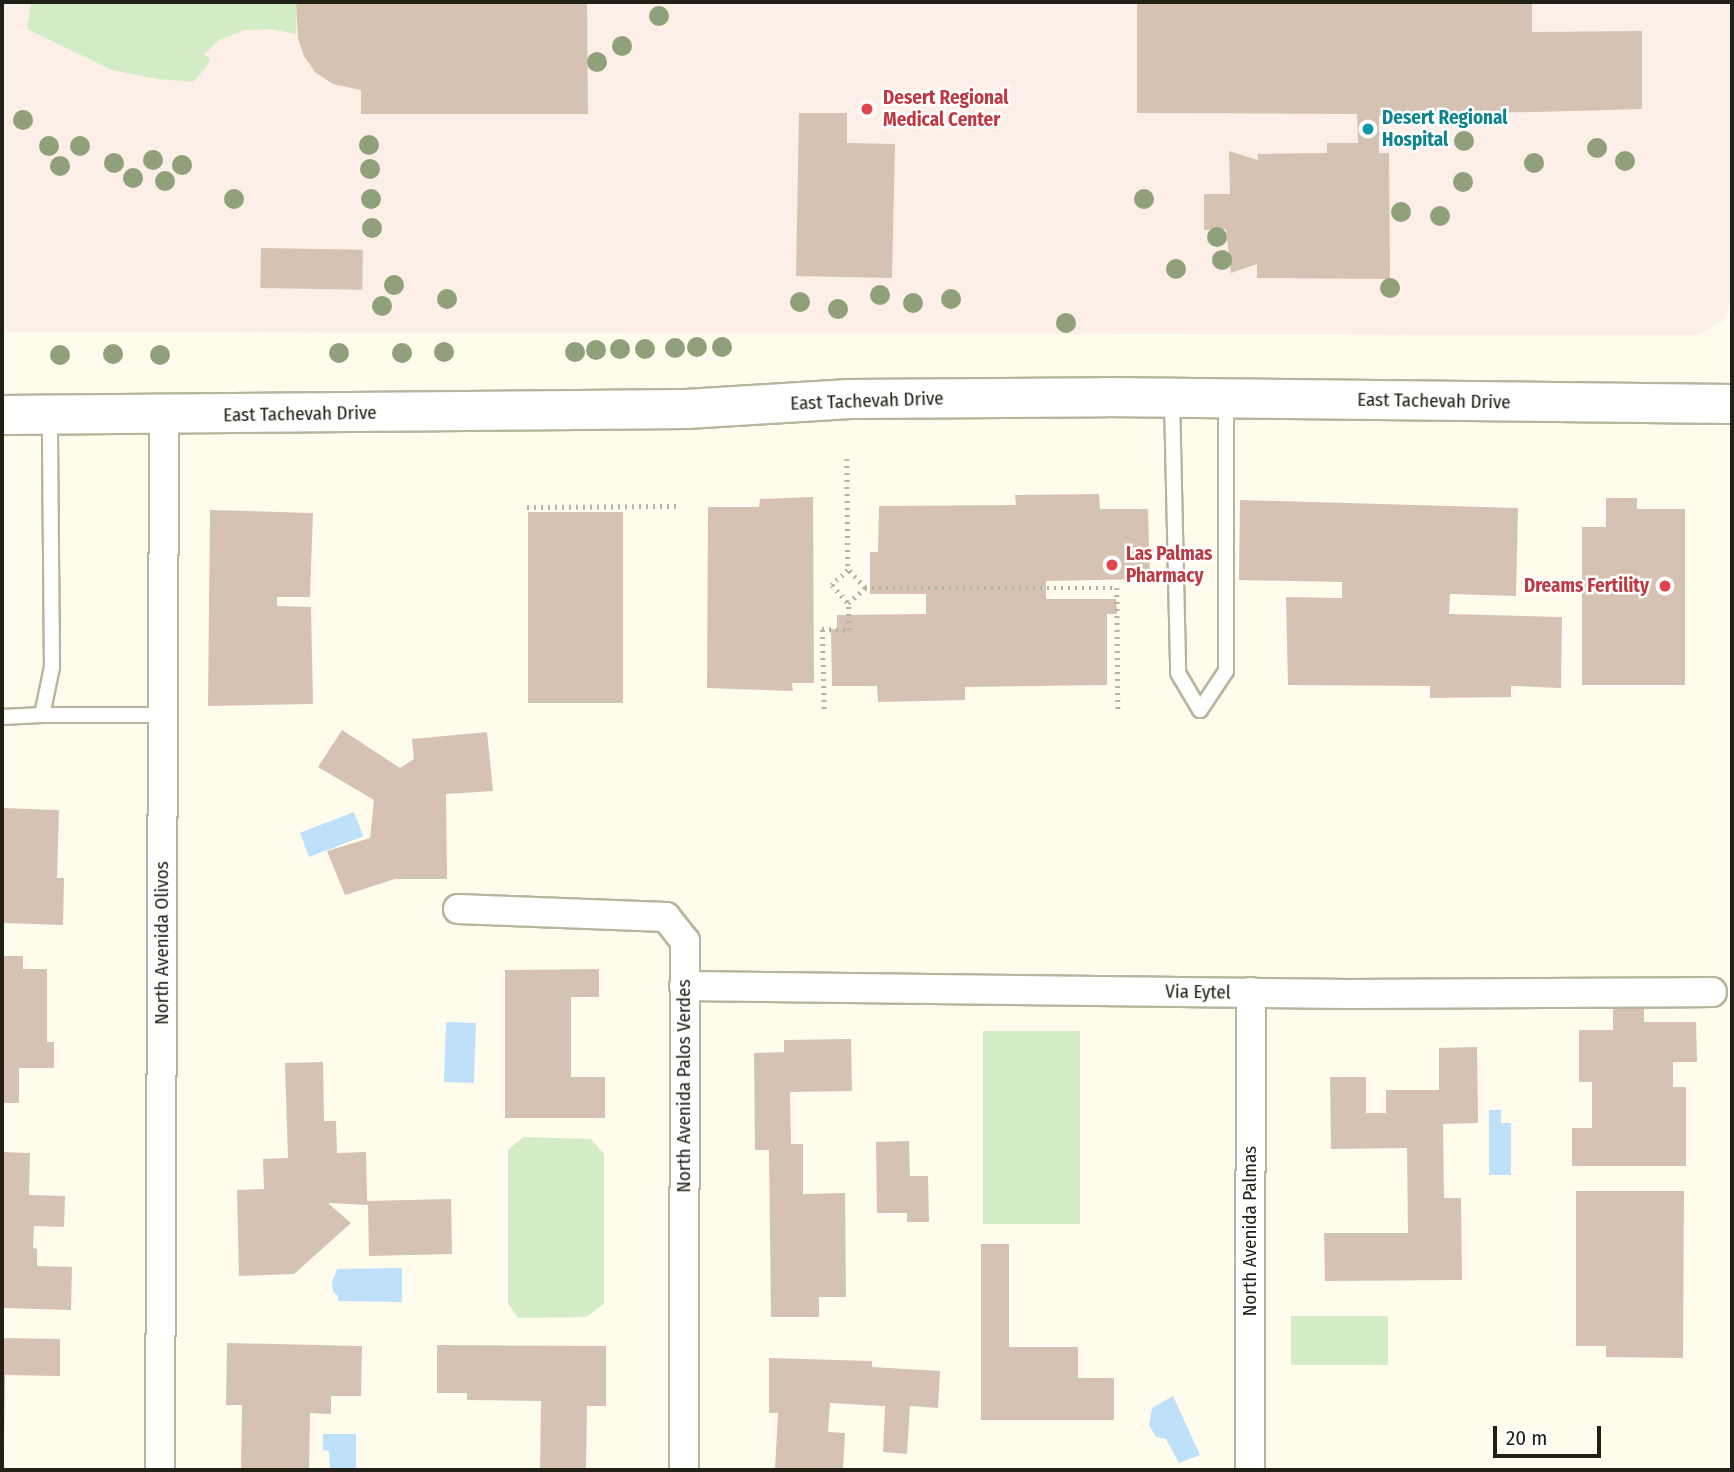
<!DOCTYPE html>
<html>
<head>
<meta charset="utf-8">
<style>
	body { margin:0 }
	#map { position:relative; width:1734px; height:1472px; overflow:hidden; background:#fffcee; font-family:"Fira Sans Condensed",sans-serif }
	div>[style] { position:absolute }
	.medical>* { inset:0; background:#fcefe7 }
	.green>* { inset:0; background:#d4ecc6; transform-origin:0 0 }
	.water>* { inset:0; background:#bee1f9; transform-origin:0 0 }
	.building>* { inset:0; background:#d6c2b2; transform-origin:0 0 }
	.path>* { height:4.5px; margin-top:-2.25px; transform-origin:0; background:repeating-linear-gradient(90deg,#b5b2a6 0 2px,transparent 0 7px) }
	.roads { filter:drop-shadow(2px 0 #b8b59e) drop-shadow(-2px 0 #b8b59e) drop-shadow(0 2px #b8b59e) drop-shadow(0 -2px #b8b59e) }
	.lane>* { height:14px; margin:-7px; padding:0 7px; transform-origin:7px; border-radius:7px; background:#fff }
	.street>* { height:28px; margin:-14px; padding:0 14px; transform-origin:14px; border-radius:14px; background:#fff }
	.secondary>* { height:38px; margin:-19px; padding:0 19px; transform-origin:19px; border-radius:19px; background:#fff }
	.trees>* { width:20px; height:20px; margin:-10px; border-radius:50%; background:#8fa07a }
	.dots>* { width:19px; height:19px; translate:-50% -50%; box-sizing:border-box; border:4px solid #fff; border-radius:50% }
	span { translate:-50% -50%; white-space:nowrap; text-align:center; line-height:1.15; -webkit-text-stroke:5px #fff; paint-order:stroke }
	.health-label { font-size:19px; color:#be3a42; font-weight:700 }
	.left { translate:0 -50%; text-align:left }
	.right { translate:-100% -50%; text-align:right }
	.culture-label { font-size:19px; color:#0d838f; font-weight:700 }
	.street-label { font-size:19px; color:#212017 }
	.frame { position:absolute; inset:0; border:4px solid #212017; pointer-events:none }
	.scale { position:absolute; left:1493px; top:1426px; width:108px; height:32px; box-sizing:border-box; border:4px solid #212017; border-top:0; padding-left:9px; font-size:21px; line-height:24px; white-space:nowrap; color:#212017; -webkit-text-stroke:5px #fff; paint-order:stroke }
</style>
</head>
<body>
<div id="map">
	<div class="medical">
		<i style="clip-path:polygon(2px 2px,1732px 2px,1732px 296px,1724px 320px,1697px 335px,2px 332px)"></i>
	</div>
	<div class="green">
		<i style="clip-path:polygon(31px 2px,296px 2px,296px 34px,272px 29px,245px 30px,219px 40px,204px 54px,211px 60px,194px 82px,157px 79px,112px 70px,27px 29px)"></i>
		<i style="left:983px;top:1031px;width:97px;height:193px"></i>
		<i style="clip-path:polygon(523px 1137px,591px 1139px,604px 1154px,604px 1304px,586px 1317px,518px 1318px,508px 1303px,508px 1150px)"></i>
		<i style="left:1388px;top:1316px;width:49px;height:97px;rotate:90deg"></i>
	</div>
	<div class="water">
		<i style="left:354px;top:812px;width:26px;height:58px;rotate:69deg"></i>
		<i style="left:446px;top:1022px;width:30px;height:60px;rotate:2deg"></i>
		<i style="clip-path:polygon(1489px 1110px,1501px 1110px,1501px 1123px,1511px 1123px,1511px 1175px,1489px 1175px)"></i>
		<i style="clip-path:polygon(402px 1268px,402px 1302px,338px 1301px,338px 1296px,333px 1292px,332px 1282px,337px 1269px)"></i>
		<i style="clip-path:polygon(1173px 1396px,1200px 1455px,1179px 1463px,1166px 1439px,1156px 1437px,1149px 1425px,1152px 1408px)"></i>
		<i style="clip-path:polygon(323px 1434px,356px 1434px,356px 1470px,330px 1470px,329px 1451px,323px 1450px)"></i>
	</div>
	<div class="building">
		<i style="clip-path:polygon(296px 2px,587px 2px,588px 114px,361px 114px,361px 90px,333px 84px,315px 72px,304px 56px,298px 39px)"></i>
		<i style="clip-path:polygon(1137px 2px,1532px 2px,1532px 32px,1642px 31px,1642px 109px,1379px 116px,1379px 153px,1389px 153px,1390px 279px,1257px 278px,1257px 264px,1231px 273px,1226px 229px,1204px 230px,1204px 194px,1230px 194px,1229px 151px,1258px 160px,1258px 154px,1327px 153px,1327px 143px,1358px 143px,1357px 114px,1137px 113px)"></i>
		<i style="clip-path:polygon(799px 113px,847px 113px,847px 143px,895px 144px,892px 278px,796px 276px)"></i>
		<i style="left:261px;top:248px;width:102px;height:40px;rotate:1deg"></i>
		<i style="clip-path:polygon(1099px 494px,1100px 509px,1148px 509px,1150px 579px,1046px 581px,1046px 599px,1116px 599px,1117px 614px,1107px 614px,1107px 685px,965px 687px,965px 700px,878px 702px,877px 686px,832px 686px,831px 629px,837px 629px,837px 615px,926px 614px,926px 594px,870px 594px,870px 552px,878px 552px,879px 506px,1016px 505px,1015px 495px)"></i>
		<i style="clip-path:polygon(813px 497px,814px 683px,792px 683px,793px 691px,707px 688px,708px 507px,759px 507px,760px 499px)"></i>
		<i style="clip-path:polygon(1606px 498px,1637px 498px,1637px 509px,1685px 509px,1685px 685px,1582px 685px,1582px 527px,1606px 527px)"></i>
		<i style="clip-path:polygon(1240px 500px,1518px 508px,1516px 596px,1450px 594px,1449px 614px,1562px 617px,1561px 688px,1511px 686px,1511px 697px,1430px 698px,1430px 686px,1288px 685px,1286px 597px,1342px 598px,1342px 582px,1239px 580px)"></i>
		<i style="clip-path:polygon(210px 510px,313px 513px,310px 597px,277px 597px,277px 606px,311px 607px,313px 704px,208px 706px)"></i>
		<i style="left:528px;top:512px;width:95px;height:191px"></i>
		<i style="clip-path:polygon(342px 730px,400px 768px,414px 759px,412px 739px,487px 732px,493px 791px,446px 794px,447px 879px,395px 879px,345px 895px,327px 851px,370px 838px,374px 800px,318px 767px)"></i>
		<i style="clip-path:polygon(2px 808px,59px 810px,57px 878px,64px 878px,63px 925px,2px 923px)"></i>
		<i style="clip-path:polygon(2px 956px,23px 956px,23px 969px,47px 969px,47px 1042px,54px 1042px,54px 1068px,19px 1068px,19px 1103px,2px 1103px)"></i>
		<i style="clip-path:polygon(599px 969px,599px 997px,571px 997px,571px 1077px,605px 1077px,605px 1118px,505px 1118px,505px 970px)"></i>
		<i style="clip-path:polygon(1613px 1001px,1644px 1001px,1644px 1022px,1696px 1022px,1697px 1062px,1673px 1062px,1673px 1087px,1686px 1087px,1686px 1166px,1572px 1166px,1572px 1128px,1592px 1128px,1592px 1082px,1579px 1082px,1579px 1030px,1613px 1030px)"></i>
		<i style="clip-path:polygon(851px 1039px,852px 1091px,790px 1092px,791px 1144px,803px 1144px,803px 1194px,845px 1193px,846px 1297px,819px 1297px,819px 1317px,771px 1317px,769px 1150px,755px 1150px,754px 1053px,784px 1052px,784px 1040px)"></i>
		<i style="clip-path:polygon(1477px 1047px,1478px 1123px,1443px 1124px,1444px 1198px,1461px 1198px,1462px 1280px,1325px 1281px,1324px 1233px,1408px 1233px,1407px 1148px,1331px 1149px,1330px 1077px,1366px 1077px,1366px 1113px,1386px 1113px,1386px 1090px,1439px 1090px,1439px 1048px)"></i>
		<i style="clip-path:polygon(323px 1062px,324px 1121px,336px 1121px,337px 1153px,366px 1152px,367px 1201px,451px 1199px,452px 1254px,369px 1256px,368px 1205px,328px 1203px,351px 1223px,294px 1274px,239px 1276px,237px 1190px,264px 1189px,263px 1159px,288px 1158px,285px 1063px)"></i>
		<i style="clip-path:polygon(909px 1141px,910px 1176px,928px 1176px,929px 1222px,907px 1222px,907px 1213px,877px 1213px,876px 1142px)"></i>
		<i style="clip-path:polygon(2px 1152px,30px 1153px,29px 1195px,65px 1196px,64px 1227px,34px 1226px,33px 1248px,37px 1249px,37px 1266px,72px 1267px,71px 1310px,2px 1308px)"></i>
		<i style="clip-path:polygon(1576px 1191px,1684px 1191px,1683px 1358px,1606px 1357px,1606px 1346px,1576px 1346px)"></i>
		<i style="clip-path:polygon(981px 1244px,1009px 1244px,1009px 1347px,1078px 1347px,1078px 1378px,1114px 1378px,1114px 1420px,981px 1420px)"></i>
		<i style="clip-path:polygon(2px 1338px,60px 1339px,60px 1376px,5px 1375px,4px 1449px)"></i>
		<i style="clip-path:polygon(227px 1343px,362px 1346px,361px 1396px,331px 1396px,331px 1414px,310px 1413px,309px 1470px,241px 1470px,242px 1405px,226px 1405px)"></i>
		<i style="clip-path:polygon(437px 1345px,606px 1346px,606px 1406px,587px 1406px,586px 1470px,540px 1470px,541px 1401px,467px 1400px,467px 1393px,437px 1393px)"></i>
		<i style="clip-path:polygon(769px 1358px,872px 1361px,872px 1367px,940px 1371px,938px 1408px,910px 1406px,907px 1454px,883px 1452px,885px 1406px,830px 1403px,828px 1432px,845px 1433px,843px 1470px,775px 1470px,778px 1413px,769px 1413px)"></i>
	</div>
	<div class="path">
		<i style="left:847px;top:459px;width:111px;rotate:89.5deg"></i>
		<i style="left:848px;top:570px;width:22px;rotate:137deg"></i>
		<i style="left:832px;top:585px;width:24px;rotate:48deg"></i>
		<i style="left:848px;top:603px;width:23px;rotate:-41deg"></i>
		<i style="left:865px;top:588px;width:25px;rotate:-133deg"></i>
		<i style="left:527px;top:507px;width:149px;rotate:-0.4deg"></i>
		<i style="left:865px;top:588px;width:252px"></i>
		<i style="left:1117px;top:588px;width:122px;rotate:89.5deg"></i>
		<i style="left:824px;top:709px;width:80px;rotate:-91.4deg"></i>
		<i style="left:822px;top:629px;width:27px;rotate:2deg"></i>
		<i style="left:849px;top:630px;width:27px;rotate:-92deg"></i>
	</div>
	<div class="roads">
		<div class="lane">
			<i style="left:1172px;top:399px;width:274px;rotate:88.7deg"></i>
			<i style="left:1178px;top:673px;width:43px;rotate:59.3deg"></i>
			<i style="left:1200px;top:710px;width:47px;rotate:-56.3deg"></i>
			<i style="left:1226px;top:671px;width:271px;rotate:-90deg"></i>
			<i style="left:42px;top:715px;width:121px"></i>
			<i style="left:2px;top:717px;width:40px;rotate:-2.9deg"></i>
			<i style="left:42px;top:715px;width:49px;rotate:-78.2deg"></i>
			<i style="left:52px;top:667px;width:252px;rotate:-90.5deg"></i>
		</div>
		<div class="street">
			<i style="left:458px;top:909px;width:208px;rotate:2.2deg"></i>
			<i style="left:666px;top:917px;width:31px;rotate:52deg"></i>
			<i style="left:685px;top:941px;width:529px;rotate:90.11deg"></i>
			<i style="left:684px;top:986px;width:664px;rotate:0.69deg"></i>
			<i style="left:1348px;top:994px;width:364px;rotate:-0.3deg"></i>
			<i style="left:160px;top:1470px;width:1054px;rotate:-89.78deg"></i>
			<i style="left:1250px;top:1470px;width:478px;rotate:-89.9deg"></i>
		</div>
		<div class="secondary">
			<i style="left:2px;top:415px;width:684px;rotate:-0.5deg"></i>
			<i style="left:686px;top:409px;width:164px;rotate:-3.5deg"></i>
			<i style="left:850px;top:399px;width:256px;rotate:-0.4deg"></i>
			<i style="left:1106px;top:397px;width:626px;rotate:0.64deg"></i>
		</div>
	</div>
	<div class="trees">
		<i style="left:659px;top:16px"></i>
		<i style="left:622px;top:46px"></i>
		<i style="left:597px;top:62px"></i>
		<i style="left:23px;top:120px"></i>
		<i style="left:1464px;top:141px"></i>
		<i style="left:369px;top:145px"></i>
		<i style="left:49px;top:146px"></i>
		<i style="left:80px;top:146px"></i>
		<i style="left:1597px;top:148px"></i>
		<i style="left:153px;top:160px"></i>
		<i style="left:1625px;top:161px"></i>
		<i style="left:114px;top:163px"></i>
		<i style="left:1534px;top:163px"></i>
		<i style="left:182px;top:165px"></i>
		<i style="left:60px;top:166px"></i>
		<i style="left:370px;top:169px"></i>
		<i style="left:133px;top:178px"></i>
		<i style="left:165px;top:181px"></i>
		<i style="left:1463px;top:182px"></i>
		<i style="left:234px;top:199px"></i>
		<i style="left:371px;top:199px"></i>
		<i style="left:1144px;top:199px"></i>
		<i style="left:1401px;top:212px"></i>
		<i style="left:1440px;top:216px"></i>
		<i style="left:372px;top:228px"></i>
		<i style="left:1217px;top:237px"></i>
		<i style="left:1222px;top:260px"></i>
		<i style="left:1176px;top:269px"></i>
		<i style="left:394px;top:285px"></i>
		<i style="left:1390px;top:288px"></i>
		<i style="left:880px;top:295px"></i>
		<i style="left:447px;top:299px"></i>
		<i style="left:951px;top:299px"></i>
		<i style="left:800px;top:302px"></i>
		<i style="left:913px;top:303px"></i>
		<i style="left:382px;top:306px"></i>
		<i style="left:838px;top:309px"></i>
		<i style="left:1066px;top:323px"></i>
		<i style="left:697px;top:347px"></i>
		<i style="left:722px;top:347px"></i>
		<i style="left:675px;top:348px"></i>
		<i style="left:620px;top:349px"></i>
		<i style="left:645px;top:349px"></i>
		<i style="left:596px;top:350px"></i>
		<i style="left:444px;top:352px"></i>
		<i style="left:575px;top:352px"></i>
		<i style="left:339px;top:353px"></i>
		<i style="left:402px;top:353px"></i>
		<i style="left:113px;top:354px"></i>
		<i style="left:60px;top:355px"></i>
		<i style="left:160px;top:355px"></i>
	</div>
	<div class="dots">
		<i style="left:867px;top:109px;background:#e0444e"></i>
		<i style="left:1368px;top:129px;background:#0f9aa8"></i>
		<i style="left:1112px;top:565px;background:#e0444e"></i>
		<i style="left:1665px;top:586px;background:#e0444e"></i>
	</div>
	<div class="health-label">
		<span class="left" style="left:883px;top:109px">Desert Regional<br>Medical Center</span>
		<span class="left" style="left:1126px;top:565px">Las Palmas<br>Pharmacy</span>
		<span class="right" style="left:1649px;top:586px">Dreams Fertility</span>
	</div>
	<div class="culture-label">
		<span class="left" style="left:1382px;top:129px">Desert Regional<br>Hospital</span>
	</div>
	<div class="street-label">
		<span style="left:867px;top:401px;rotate:-2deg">East Tachevah Drive</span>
		<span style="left:1434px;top:401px;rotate:1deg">East Tachevah Drive</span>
		<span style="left:300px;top:414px;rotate:-1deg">East Tachevah Drive</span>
		<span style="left:162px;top:943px;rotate:-90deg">North Avenida Olivos</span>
		<span style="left:1198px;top:992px;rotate:1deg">Via Eytel</span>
		<span style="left:684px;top:1086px;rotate:-90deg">North Avenida Palos Verdes</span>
		<span style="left:1250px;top:1231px;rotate:-90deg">North Avenida Palmas</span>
	</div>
	<div class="frame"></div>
	<div class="scale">20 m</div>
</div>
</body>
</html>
